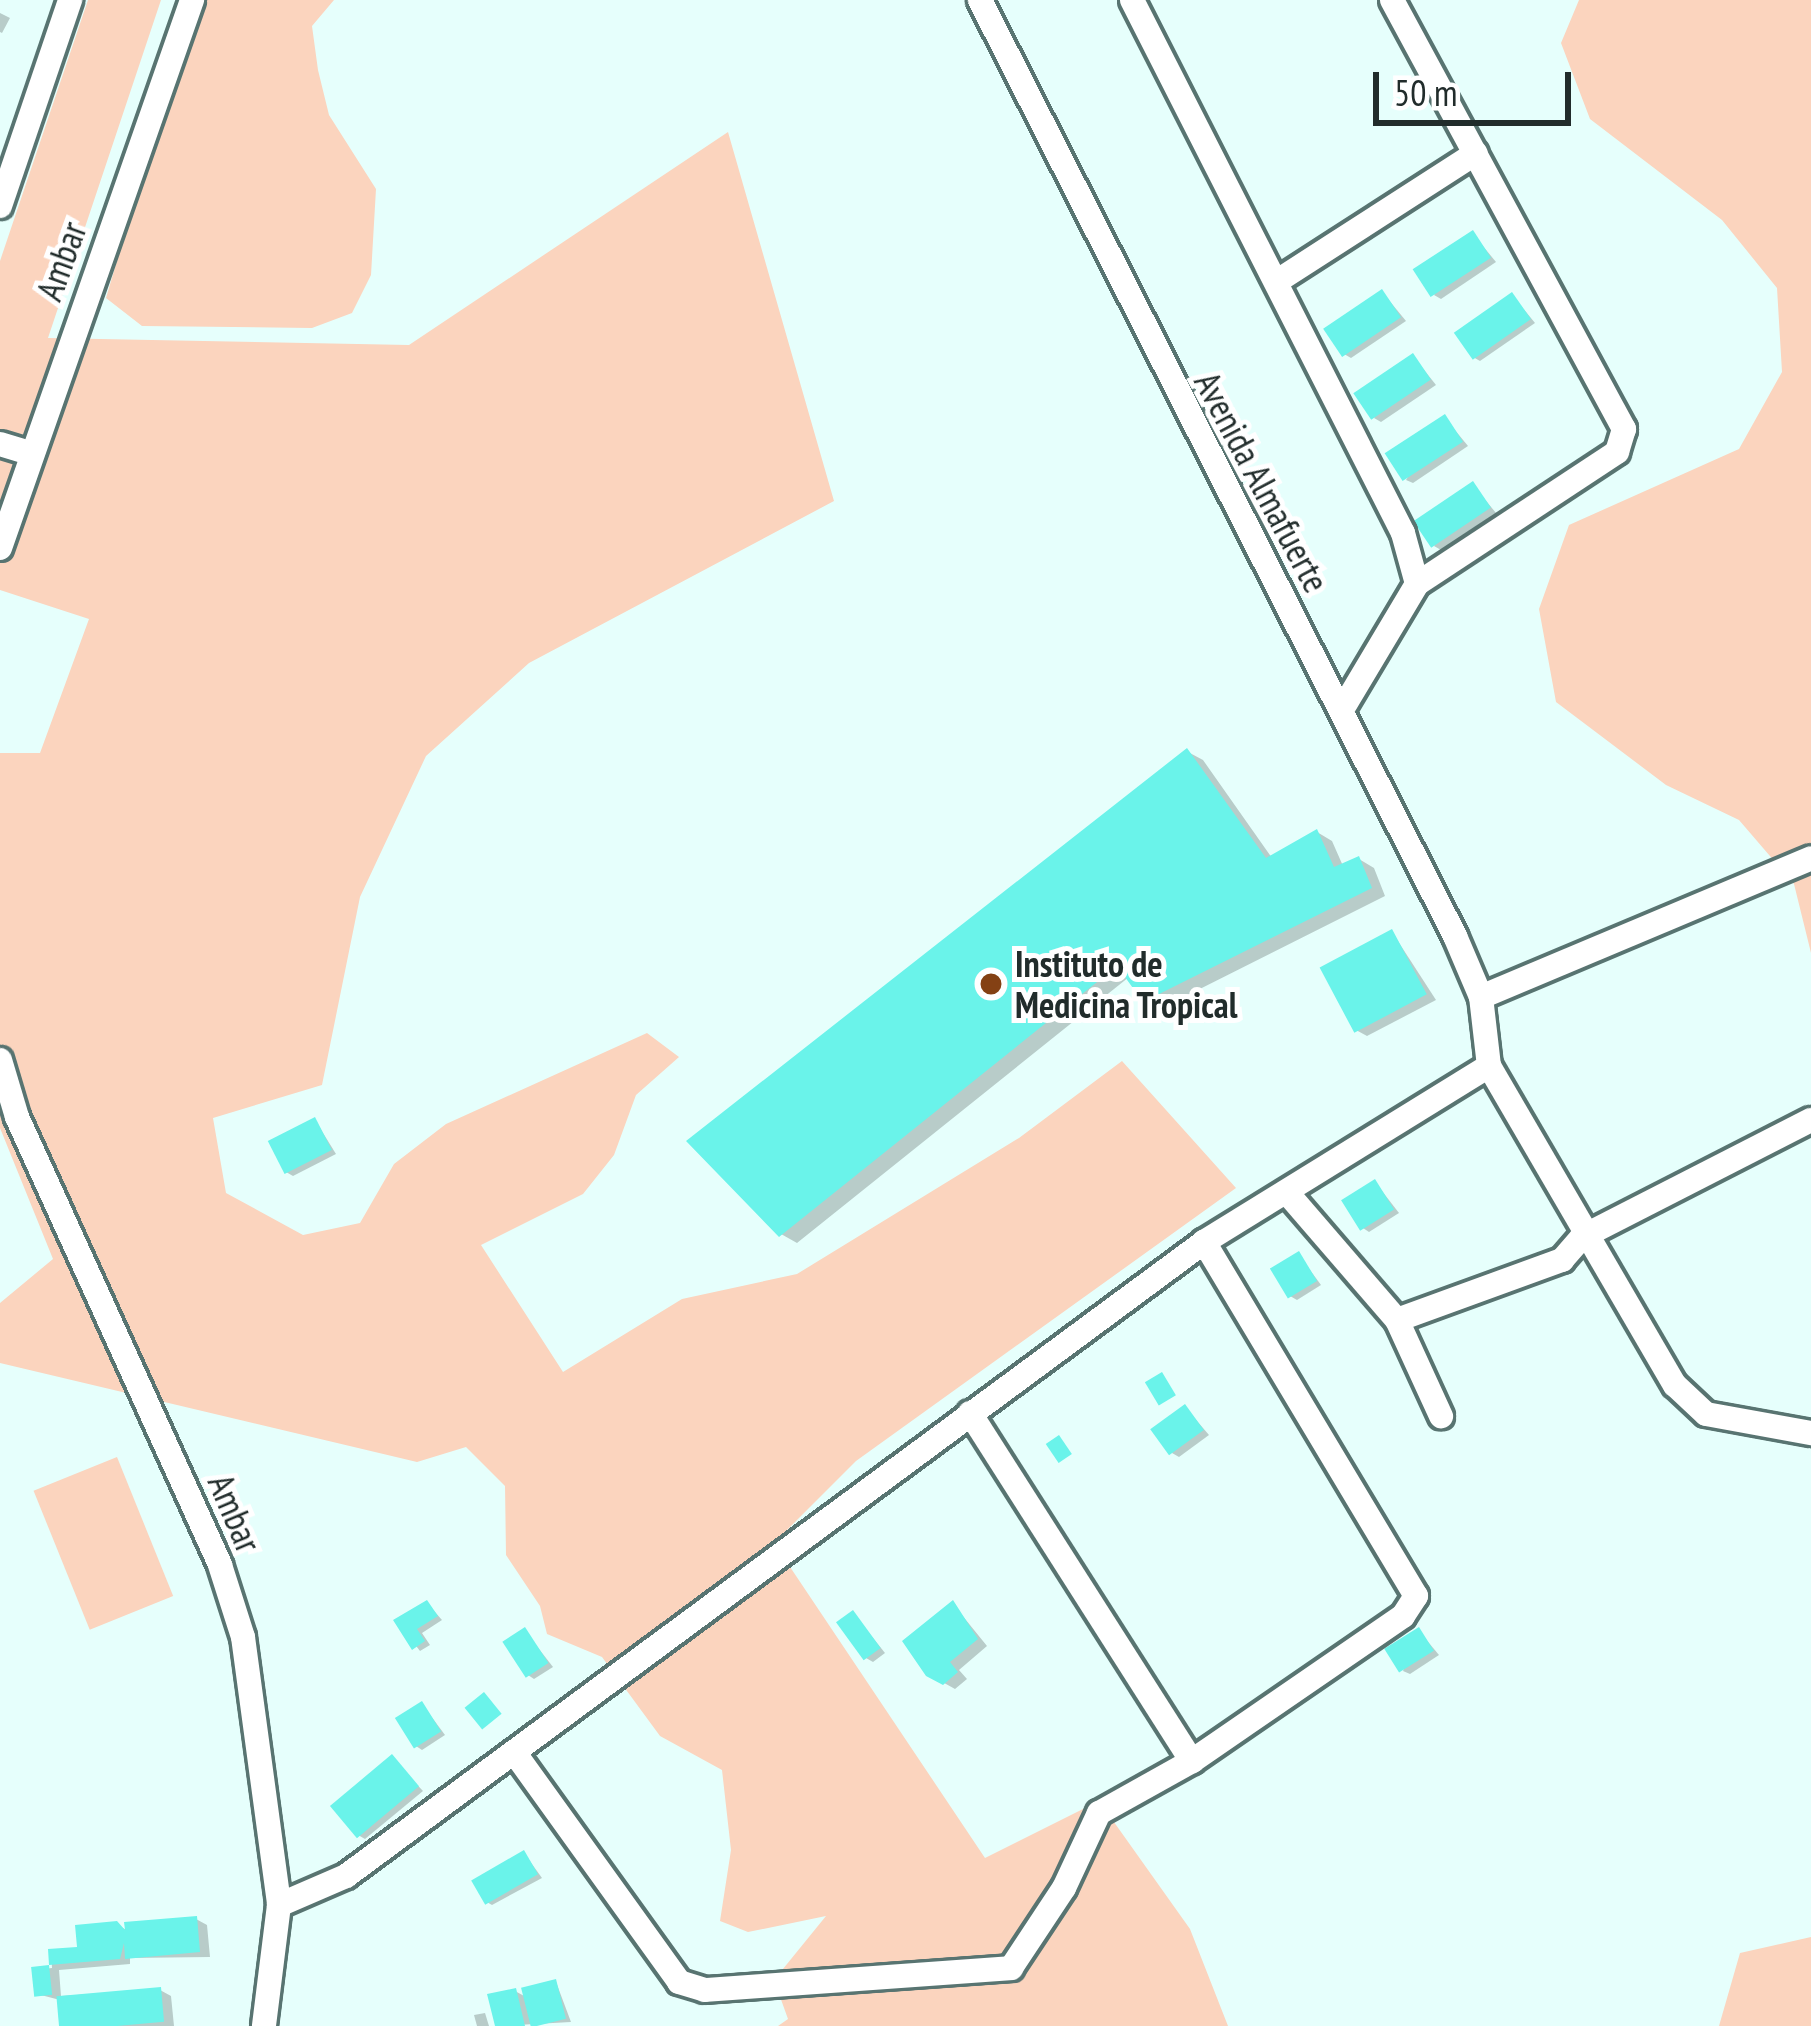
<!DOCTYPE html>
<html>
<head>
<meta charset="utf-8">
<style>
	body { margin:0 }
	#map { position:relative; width:1811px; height:2026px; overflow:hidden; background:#e6fffc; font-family:"PT Sans Narrow",sans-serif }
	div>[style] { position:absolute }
	.green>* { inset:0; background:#fbd4be; transform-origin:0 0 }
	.shadow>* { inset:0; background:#0003 }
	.building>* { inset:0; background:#6af3ea; transform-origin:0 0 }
	.roads { filter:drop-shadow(3px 0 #587471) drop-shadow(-3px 0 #587471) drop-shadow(0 3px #587471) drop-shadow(0 -3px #587471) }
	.street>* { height:24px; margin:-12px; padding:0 12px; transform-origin:12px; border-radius:12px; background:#fff }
	.dots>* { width:33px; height:33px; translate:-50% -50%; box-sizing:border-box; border:6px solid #fff; border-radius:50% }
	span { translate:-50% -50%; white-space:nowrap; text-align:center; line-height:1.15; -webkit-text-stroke:10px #fff; paint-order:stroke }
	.street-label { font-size:36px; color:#212c2b }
	.poi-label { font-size:36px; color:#212c2b; font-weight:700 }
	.left { translate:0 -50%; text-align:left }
	.scale { position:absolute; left:1373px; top:72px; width:198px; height:54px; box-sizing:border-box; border:6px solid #212c2b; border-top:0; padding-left:15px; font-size:36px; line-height:42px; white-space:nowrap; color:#212c2b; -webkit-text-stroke:9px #fff; paint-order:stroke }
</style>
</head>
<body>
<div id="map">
	<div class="green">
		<i style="clip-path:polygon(88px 0,161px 0,48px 338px,409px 345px,728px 132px,834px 501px,529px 663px,426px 756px,360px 897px,322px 1085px,213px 1118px,226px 1193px,303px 1235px,360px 1223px,394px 1164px,446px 1124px,647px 1033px,679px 1057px,636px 1095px,614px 1155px,583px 1194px,481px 1245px,563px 1372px,682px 1299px,797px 1274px,1019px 1138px,1122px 1061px,1236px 1188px,856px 1461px,774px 1543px,985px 1858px,1099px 1801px,1190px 1929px,1228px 2026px,778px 2026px,788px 2019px,774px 1980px,826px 1916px,748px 1932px,720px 1921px,731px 1850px,722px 1770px,660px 1736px,602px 1657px,547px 1634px,540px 1606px,506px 1555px,505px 1486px,466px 1447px,417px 1462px,0 1363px,0 1303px,53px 1259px,0 1128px,0 753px,40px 753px,89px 619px,0 590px,0 261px)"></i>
		<i style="clip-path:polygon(194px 0,334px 0,312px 26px,318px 70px,329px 115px,376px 189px,371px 275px,352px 313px,312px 328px,142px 326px,106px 298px)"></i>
		<i style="clip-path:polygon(1579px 0,1811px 0,1811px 953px,1794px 884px,1739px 820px,1666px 785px,1556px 702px,1539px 609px,1569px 525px,1739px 449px,1782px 372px,1777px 288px,1722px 220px,1590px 119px,1561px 43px)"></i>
		<i style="left:117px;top:1457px;width:150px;height:90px;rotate:68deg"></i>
		<i style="clip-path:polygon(1811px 1937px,1811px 2026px,1719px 2026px,1740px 1953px)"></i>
	</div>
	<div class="shadow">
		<i style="clip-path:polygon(0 13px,10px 18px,2px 33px,0 32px)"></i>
		<i style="clip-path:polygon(1473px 234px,1496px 262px,1441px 299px,1434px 295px)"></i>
		<i style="clip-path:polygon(1383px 293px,1406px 321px,1351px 358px,1344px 354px)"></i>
		<i style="clip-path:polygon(1512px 295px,1535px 323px,1480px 361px,1473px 357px)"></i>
		<i style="clip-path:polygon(1413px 356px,1436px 385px,1381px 422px,1374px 418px)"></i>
		<i style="clip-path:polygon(1445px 418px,1468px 446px,1413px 483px,1406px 480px)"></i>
		<i style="clip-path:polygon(1473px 485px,1496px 513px,1441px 550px,1434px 546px)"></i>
		<i style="clip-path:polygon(1188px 752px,1203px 760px,1272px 858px,1317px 832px,1332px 841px,1343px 866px,1359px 859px,1374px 868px,1385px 896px,1160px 1009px,1129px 977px,797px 1243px,781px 1234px)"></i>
		<i style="clip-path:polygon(1392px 932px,1436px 1000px,1367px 1036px,1356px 1030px)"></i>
		<i style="clip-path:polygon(315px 1120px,336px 1154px,293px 1176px,286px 1172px)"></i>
		<i style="clip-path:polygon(1375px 1182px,1399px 1213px,1369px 1232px,1363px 1228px)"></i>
		<i style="clip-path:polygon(1299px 1255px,1321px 1285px,1297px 1300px,1290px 1296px)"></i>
		<i style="clip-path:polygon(1185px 1407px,1209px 1435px,1179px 1457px,1172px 1453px)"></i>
		<i style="clip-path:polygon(427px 1603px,442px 1620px,422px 1633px,430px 1645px,420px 1651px,397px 1621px)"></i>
		<i style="clip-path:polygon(953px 1604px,987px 1646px,959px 1670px,967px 1679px,955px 1689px,928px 1674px)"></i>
		<i style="clip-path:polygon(853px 1613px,885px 1653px,873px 1662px,866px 1658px)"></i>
		<i style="clip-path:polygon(525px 1631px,553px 1667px,534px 1679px,528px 1675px)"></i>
		<i style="clip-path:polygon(1419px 1631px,1439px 1655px,1410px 1674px,1403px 1671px)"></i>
		<i style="clip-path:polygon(422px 1704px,445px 1735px,422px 1750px,416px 1746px)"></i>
		<i style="clip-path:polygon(392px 1758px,423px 1791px,365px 1839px,358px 1835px)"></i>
		<i style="clip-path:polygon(524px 1853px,542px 1878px,492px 1905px,485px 1901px)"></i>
		<i style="clip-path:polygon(196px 1919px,207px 1925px,210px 1957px,130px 1958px,130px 1964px,59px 1970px,61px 1996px,160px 1990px,171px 1996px,174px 2026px,62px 2026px,60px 2000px,37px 1994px,34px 1970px,52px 1968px,51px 1952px,80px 1949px,116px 1924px,128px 1931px)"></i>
		<i style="clip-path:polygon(556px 1982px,571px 2022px,498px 2026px,515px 1991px,526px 1997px)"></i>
		<i style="clip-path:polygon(485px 2013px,489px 2026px,477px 2026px,474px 2015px)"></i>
	</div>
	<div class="building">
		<i style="left:1473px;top:230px;width:33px;height:72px;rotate:57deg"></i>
		<i style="left:1382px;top:289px;width:34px;height:71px;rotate:56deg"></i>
		<i style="left:1512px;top:292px;width:33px;height:71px;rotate:55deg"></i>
		<i style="left:1413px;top:353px;width:32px;height:72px;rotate:56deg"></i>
		<i style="left:1445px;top:414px;width:33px;height:72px;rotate:57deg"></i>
		<i style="left:1473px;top:481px;width:32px;height:72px;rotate:56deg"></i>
		<i style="clip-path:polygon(1187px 748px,1266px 858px,1317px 829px,1334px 867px,1359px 856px,1372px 888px,1143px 1002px,1117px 966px,779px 1237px,686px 1141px)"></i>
		<i style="left:1392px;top:929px;width:74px;height:82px;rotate:62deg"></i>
		<i style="left:315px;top:1117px;width:37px;height:53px;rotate:63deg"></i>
		<i style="left:1375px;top:1179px;width:36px;height:40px;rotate:58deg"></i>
		<i style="left:1299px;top:1251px;width:35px;height:34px;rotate:59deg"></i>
		<i style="left:1162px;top:1372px;width:27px;height:20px;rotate:59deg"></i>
		<i style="left:1185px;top:1404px;width:32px;height:43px;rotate:54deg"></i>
		<i style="left:1059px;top:1435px;width:23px;height:16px;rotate:56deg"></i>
		<i style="clip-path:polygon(427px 1600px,438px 1616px,417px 1629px,425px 1641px,412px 1650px,393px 1620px)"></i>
		<i style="clip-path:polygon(953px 1600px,978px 1639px,950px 1662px,958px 1672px,943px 1685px,926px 1676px,902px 1641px)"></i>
		<i style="left:853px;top:1610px;width:47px;height:21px;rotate:54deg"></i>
		<i style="left:525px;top:1627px;width:43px;height:27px;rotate:57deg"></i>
		<i style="left:1419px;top:1627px;width:28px;height:41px;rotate:58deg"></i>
		<i style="left:484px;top:1692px;width:28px;height:25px;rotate:51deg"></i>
		<i style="left:422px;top:1701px;width:36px;height:32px;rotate:58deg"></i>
		<i style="left:392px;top:1754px;width:42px;height:81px;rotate:50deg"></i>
		<i style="left:524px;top:1850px;width:28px;height:61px;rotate:60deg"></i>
		<i style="clip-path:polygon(197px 1916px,200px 1952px,125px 1959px,124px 1943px,120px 1959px,49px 1965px,48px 1949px,77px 1947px,75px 1925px,117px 1921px,125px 1930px,124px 1922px)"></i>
		<i style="left:49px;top:1965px;width:30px;height:18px;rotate:84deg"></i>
		<i style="left:556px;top:1979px;width:41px;height:36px;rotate:76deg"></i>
		<i style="left:161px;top:1987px;width:35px;height:105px;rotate:85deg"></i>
		<i style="clip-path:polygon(516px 1988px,525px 2026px,495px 2026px,487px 1994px)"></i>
	</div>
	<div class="roads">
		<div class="street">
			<i style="left:1132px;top:0;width:598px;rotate:63.05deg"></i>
			<i style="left:1403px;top:533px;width:53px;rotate:74.6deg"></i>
			<i style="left:1417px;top:584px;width:144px;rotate:120.8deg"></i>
			<i style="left:1392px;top:0;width:488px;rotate:61.6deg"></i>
			<i style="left:1624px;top:429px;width:24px;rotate:107deg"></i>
			<i style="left:1617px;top:452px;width:240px;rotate:146.6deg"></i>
			<i style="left:0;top:206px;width:218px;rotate:-71.2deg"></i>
			<i style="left:1279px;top:280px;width:234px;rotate:-32.8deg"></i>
			<i style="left:0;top:444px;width:31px;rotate:17deg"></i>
			<i style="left:0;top:548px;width:581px;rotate:-70.69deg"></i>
			<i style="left:1481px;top:997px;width:358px;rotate:-22.8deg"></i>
			<i style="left:0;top:1060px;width:59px;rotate:73.4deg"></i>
			<i style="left:17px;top:1117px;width:492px;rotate:65.6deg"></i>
			<i style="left:220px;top:1565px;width:76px;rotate:72.3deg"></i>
			<i style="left:243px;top:1637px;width:270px;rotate:82.3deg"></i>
			<i style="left:279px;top:1905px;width:122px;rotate:97.1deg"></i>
			<i style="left:1489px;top:1066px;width:369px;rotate:59.8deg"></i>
			<i style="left:1675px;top:1385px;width:42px;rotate:43.1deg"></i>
			<i style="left:1706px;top:1414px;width:107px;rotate:10.3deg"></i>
			<i style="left:1289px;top:1195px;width:165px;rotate:49.2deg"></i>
			<i style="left:1397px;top:1320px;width:106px;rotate:65.4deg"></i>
			<i style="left:1397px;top:1320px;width:176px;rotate:-20deg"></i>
			<i style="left:1562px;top:1260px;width:30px;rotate:-49deg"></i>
			<i style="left:1582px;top:1237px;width:257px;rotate:-27.1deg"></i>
			<i style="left:970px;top:1413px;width:413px;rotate:57.5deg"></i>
			<i style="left:514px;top:1752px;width:283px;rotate:54.3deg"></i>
			<i style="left:679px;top:1982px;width:27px;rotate:17deg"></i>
			<i style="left:705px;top:1990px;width:307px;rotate:-4.1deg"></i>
			<i style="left:1011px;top:1968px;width:96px;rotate:-56.5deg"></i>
			<i style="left:1064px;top:1888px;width:83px;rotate:-65deg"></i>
			<i style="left:1099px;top:1813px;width:107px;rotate:-29.2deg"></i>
			<i style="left:1192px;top:1761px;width:256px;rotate:-34.5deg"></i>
			<i style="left:1403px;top:1616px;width:24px;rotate:-57deg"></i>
			<i style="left:1416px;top:1596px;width:413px;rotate:-120.9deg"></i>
			<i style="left:279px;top:1905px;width:73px;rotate:-23.4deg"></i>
			<i style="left:346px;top:1876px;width:1067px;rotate:-36.46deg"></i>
			<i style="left:1204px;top:1242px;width:335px;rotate:-31.7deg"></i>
			<i style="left:1489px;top:1066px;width:69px;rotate:-96.6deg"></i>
			<i style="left:1481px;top:997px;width:66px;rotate:-113.1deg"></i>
			<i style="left:1455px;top:936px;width:1050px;rotate:-116.91deg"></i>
		</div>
	</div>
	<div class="dots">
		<i style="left:991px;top:984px;background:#844114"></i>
	</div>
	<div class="street-label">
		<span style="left:61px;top:261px;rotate:-70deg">Ambar</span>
		<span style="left:1262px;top:482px;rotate:62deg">Avenida Almafuerte</span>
		<span style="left:235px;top:1513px;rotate:67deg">Ambar</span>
	</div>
	<div class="poi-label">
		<span class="left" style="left:1015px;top:984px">Instituto de<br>Medicina Tropical</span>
	</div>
	<div class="scale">50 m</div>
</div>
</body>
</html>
